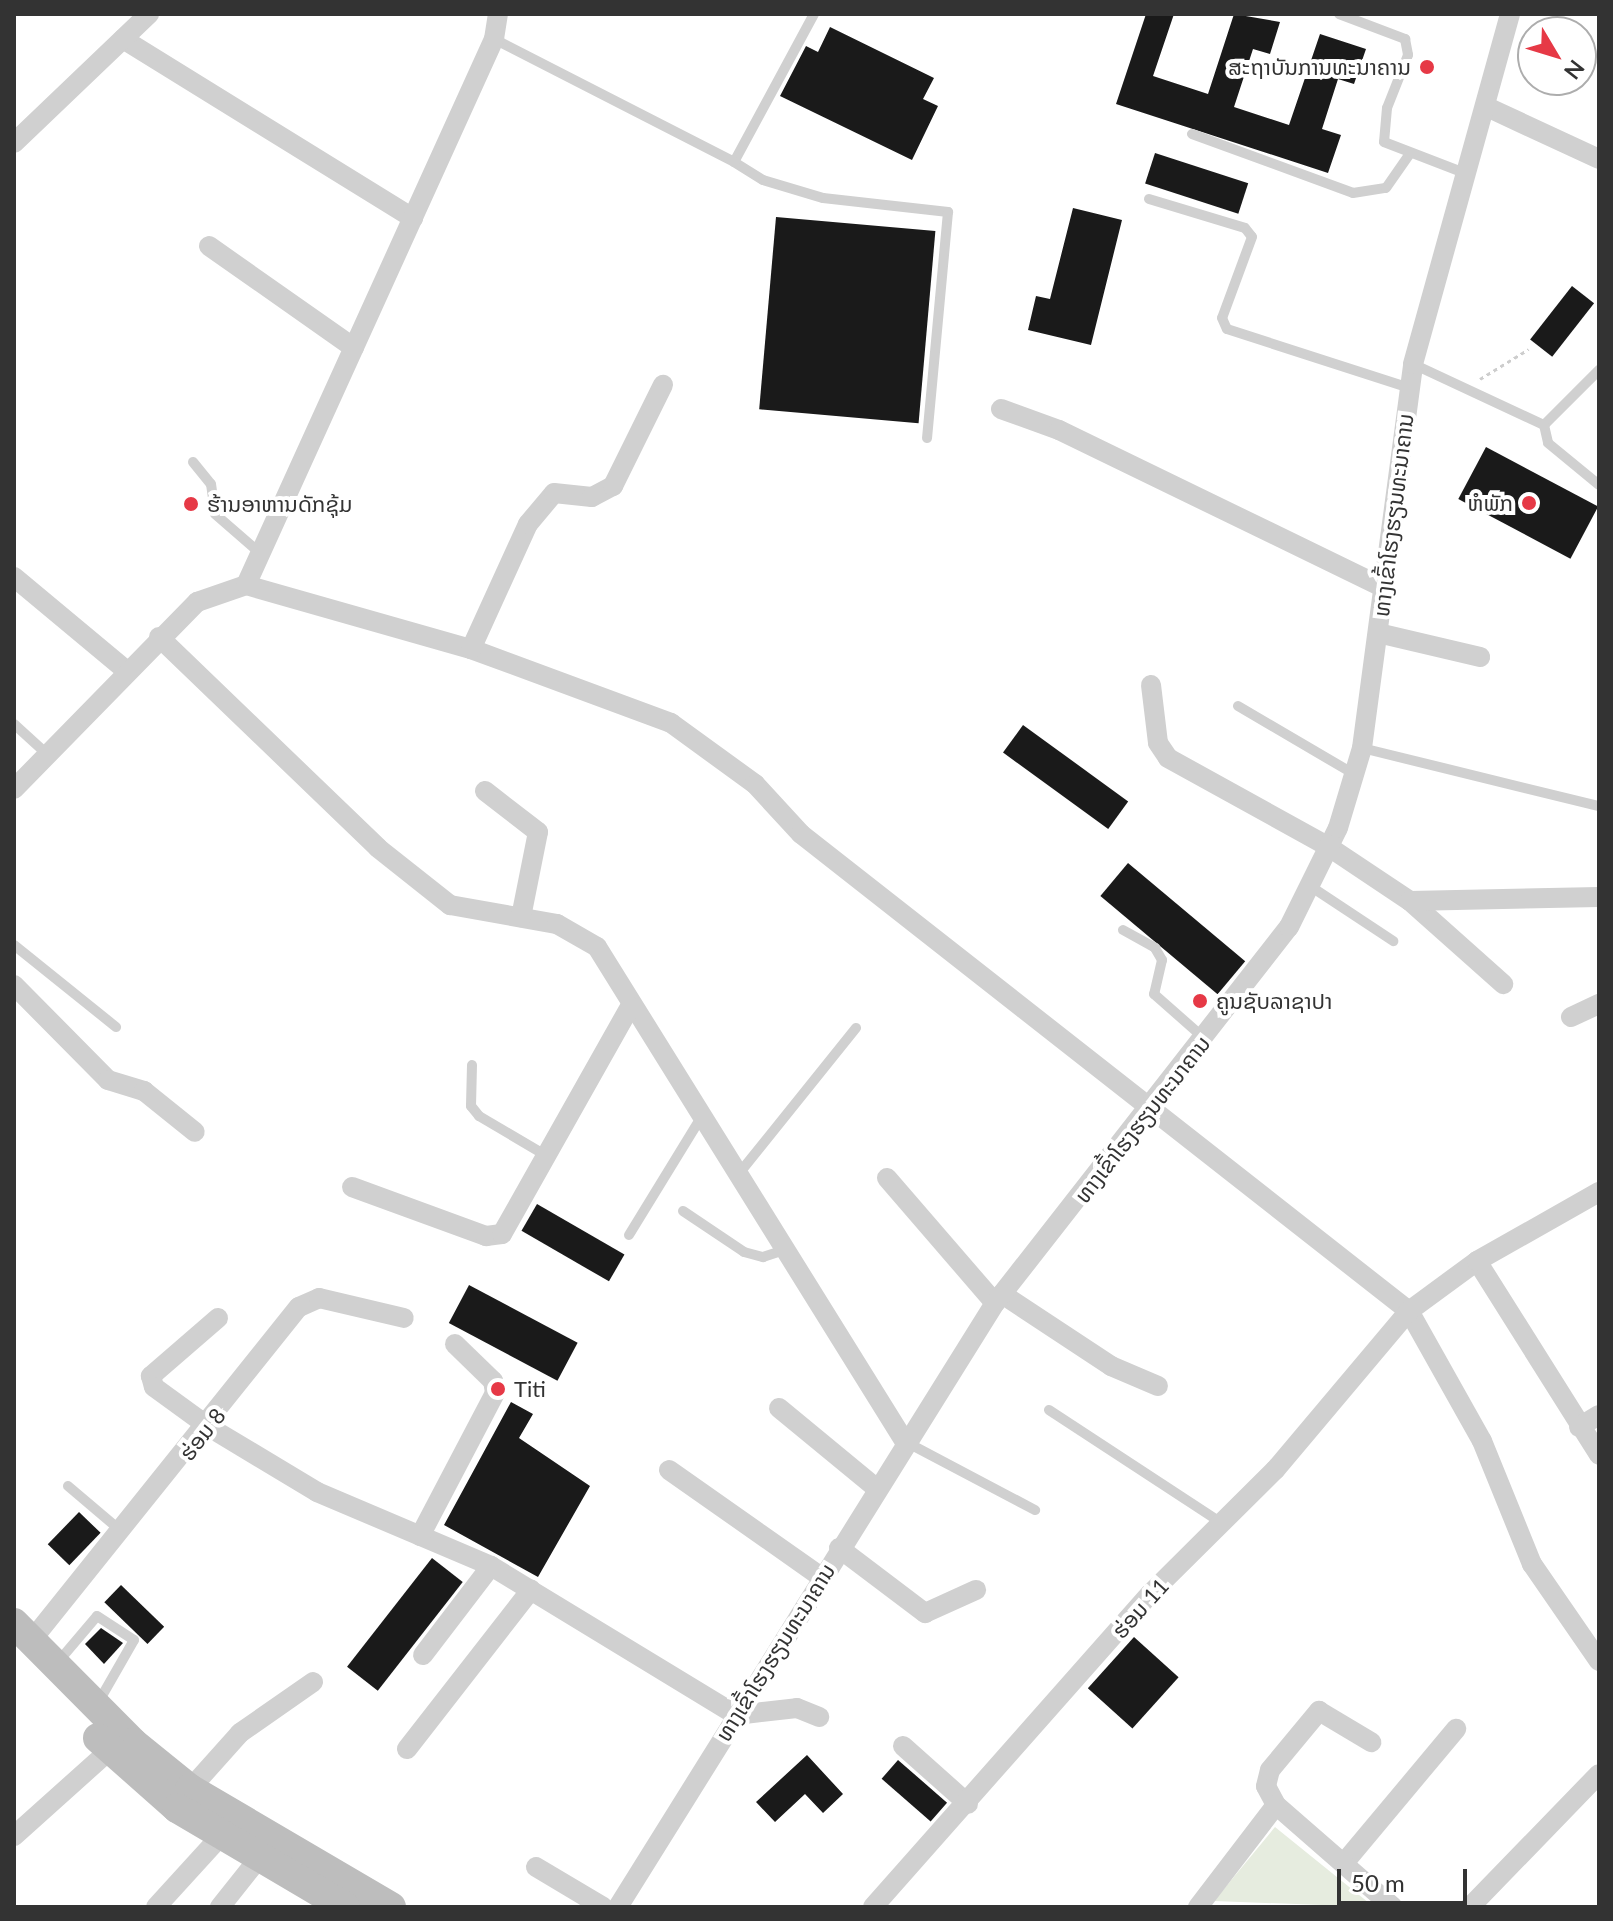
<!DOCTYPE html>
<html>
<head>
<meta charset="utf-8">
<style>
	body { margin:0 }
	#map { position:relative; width:1613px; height:1921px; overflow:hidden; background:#fff; font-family:Lato,"Noto Sans Lao",sans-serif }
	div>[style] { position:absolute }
	.green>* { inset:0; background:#e6ecdf }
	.building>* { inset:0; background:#1a1a1a; transform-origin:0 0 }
	.path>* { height:3px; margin-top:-1.5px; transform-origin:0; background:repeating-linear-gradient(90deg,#cdcdcd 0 4px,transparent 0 8px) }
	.service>* { height:10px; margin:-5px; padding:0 5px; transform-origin:5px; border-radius:5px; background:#d0d0d0 }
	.minor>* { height:20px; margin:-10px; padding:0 10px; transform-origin:10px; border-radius:10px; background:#d0d0d0 }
	.secondary>* { height:30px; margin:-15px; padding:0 15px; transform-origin:15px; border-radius:15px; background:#bdbdbd }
	.dots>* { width:22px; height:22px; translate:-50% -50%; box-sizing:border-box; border:4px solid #fff; border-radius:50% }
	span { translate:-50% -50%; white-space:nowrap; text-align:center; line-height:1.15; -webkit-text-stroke:8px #fff; paint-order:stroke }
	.poi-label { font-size:22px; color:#333 }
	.right { translate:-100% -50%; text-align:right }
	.left { translate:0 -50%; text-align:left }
	.street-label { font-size:22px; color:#333 }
	.frame { position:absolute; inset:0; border:16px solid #333; pointer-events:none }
	.north { position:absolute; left:1517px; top:16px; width:80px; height:80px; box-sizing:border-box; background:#fff; border:2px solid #adadad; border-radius:50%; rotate:128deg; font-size:22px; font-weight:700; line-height:32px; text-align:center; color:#333 }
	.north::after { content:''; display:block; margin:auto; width:28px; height:36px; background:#e63946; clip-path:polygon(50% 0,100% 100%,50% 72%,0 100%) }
	.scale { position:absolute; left:1337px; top:1869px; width:130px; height:36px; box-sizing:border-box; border:4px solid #333; border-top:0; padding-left:10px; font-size:24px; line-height:28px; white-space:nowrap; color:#333; -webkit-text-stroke:6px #fff; paint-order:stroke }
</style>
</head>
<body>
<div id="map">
	<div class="green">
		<i style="clip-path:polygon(1275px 1827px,1374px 1907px,1214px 1901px)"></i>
	</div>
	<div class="building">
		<i style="clip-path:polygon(1146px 14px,1174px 14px,1153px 76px,1208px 94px,1234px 14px,1280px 22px,1270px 54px,1253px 49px,1234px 107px,1289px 125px,1320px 34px,1366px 49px,1354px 84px,1338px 79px,1322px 129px,1341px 135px,1328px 173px,1116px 104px)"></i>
		<i style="clip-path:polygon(830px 27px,934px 78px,923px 99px,938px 106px,912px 160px,780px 96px,806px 46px,818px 52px)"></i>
		<i style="left:1155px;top:153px;width:98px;height:32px;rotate:18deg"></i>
		<i style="clip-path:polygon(1073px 208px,1122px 220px,1091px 345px,1028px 330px,1036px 296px,1050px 299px)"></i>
		<i style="left:776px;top:217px;width:160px;height:193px;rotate:5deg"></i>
		<i style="left:1572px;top:286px;width:28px;height:68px;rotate:38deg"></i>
		<i style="left:1486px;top:447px;width:127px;height:59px;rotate:28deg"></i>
		<i style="left:1023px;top:725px;width:130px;height:34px;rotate:36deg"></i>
		<i style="left:1128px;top:863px;width:153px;height:43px;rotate:40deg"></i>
		<i style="left:537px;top:1204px;width:101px;height:31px;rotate:30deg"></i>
		<i style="left:469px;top:1285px;width:123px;height:43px;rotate:28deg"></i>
		<i style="clip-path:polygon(511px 1402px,533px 1414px,519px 1438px,590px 1486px,538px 1577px,444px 1525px)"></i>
		<i style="left:79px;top:1512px;width:30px;height:45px;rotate:44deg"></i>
		<i style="left:432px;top:1558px;width:39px;height:138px;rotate:38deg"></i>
		<i style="left:121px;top:1585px;width:60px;height:24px;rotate:44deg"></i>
		<i style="clip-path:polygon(101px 1628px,123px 1643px,104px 1664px,85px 1644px)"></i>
		<i style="left:1134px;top:1637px;width:60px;height:69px;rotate:42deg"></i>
		<i style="clip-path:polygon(807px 1755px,843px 1794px,823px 1813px,805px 1794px,775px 1822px,756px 1802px)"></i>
		<i style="left:898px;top:1760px;width:65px;height:25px;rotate:41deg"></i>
	</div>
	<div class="path">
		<i style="left:1480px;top:379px;width:57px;rotate:-31.5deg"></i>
	</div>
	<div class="service">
		<i style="left:814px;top:14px;width:168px;rotate:118.4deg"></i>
		<i style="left:734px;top:162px;width:34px;rotate:32deg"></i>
		<i style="left:763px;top:180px;width:63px;rotate:16.7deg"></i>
		<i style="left:823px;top:198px;width:126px;rotate:6.4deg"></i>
		<i style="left:948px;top:212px;width:227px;rotate:95.3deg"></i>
		<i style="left:1339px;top:14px;width:71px;rotate:20.7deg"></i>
		<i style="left:1405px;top:39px;width:16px;rotate:79deg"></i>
		<i style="left:1408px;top:55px;width:57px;rotate:111.6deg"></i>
		<i style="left:1387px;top:108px;width:34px;rotate:95deg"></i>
		<i style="left:1384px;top:142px;width:89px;rotate:21.1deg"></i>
		<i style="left:494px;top:39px;width:270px;rotate:27.1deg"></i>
		<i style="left:1192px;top:134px;width:171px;rotate:20.1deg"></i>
		<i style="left:1353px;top:193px;width:33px;rotate:-9deg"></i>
		<i style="left:1386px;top:188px;width:40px;rotate:-55.1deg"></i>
		<i style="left:1149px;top:199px;width:100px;rotate:16.8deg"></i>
		<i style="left:1245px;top:228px;width:11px;rotate:52deg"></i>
		<i style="left:1252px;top:237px;width:86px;rotate:110.3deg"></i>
		<i style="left:1222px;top:318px;width:12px;rotate:66deg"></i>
		<i style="left:1227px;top:329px;width:192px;rotate:17.9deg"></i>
		<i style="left:1413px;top:364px;width:145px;rotate:25deg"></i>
		<i style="left:1544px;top:425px;width:78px;rotate:-45deg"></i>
		<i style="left:1544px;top:425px;width:18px;rotate:77deg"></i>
		<i style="left:1548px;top:443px;width:66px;rotate:39.5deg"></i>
		<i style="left:193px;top:462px;width:28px;rotate:51deg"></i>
		<i style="left:211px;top:484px;width:30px;rotate:82deg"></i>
		<i style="left:215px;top:514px;width:60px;rotate:40.9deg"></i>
		<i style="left:1238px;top:706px;width:134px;rotate:30.4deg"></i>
		<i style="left:14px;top:724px;width:46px;rotate:42.4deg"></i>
		<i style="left:1362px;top:748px;width:244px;rotate:13.8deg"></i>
		<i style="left:1310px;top:886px;width:100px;rotate:33.5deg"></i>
		<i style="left:1123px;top:930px;width:37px;rotate:29deg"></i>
		<i style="left:1155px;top:948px;width:14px;rotate:60deg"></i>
		<i style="left:1162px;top:960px;width:35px;rotate:103deg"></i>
		<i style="left:1154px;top:994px;width:68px;rotate:41.4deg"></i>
		<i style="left:14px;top:945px;width:131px;rotate:38.8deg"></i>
		<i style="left:472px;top:1065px;width:41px;rotate:91.4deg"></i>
		<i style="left:471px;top:1106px;width:13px;rotate:51deg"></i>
		<i style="left:479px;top:1116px;width:79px;rotate:30.5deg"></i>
		<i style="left:737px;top:1176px;width:190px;rotate:-51.2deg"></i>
		<i style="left:683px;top:1211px;width:73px;rotate:33.9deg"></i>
		<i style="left:744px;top:1252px;width:20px;rotate:15deg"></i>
		<i style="left:763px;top:1257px;width:20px;rotate:-18deg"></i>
		<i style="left:629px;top:1235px;width:136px;rotate:-58.5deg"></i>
		<i style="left:1049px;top:1410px;width:207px;rotate:33.2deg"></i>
		<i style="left:906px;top:1442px;width:146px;rotate:27.8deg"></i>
		<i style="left:68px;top:1486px;width:70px;rotate:40.3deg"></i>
		<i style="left:58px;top:1662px;width:60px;rotate:-49.7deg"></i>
		<i style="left:97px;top:1616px;width:44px;rotate:33deg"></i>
		<i style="left:134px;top:1640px;width:70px;rotate:119.8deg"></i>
	</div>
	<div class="minor">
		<i style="left:123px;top:39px;width:341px;rotate:31.7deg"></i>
		<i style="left:1487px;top:107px;width:123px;rotate:24.9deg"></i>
		<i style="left:14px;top:143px;width:187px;rotate:-43.7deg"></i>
		<i style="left:209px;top:246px;width:177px;rotate:35.1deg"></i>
		<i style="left:1001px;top:409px;width:62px;rotate:19.9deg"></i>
		<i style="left:1059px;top:430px;width:361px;rotate:25.9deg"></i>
		<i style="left:14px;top:577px;width:148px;rotate:39.8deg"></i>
		<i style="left:246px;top:585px;width:234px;rotate:15.9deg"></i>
		<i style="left:471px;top:649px;width:213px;rotate:20.3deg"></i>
		<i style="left:671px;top:723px;width:104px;rotate:36deg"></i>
		<i style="left:755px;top:784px;width:68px;rotate:47.4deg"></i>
		<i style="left:801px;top:834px;width:773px;rotate:38.12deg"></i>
		<i style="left:1409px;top:1311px;width:149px;rotate:60.7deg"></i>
		<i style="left:1482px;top:1441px;width:133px;rotate:67.9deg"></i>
		<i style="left:1532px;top:1564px;width:118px;rotate:55.4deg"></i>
		<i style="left:1378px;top:633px;width:105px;rotate:13.2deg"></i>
		<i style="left:159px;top:637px;width:304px;rotate:43.9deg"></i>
		<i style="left:378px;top:848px;width:92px;rotate:38.4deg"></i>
		<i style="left:450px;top:905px;width:109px;rotate:10.1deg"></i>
		<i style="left:557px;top:924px;width:46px;rotate:29.9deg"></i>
		<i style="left:597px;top:947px;width:583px;rotate:58.11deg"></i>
		<i style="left:471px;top:649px;width:137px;rotate:-65.5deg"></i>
		<i style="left:528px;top:524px;width:40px;rotate:-50deg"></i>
		<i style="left:554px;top:493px;width:38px;rotate:6deg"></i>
		<i style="left:592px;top:497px;width:24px;rotate:-28deg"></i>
		<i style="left:613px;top:486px;width:113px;rotate:-63.7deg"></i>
		<i style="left:1151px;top:685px;width:58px;rotate:83.1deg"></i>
		<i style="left:1158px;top:743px;width:18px;rotate:56deg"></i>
		<i style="left:1168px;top:758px;width:184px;rotate:28.9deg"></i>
		<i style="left:1329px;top:847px;width:97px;rotate:33.7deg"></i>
		<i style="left:1410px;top:901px;width:125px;rotate:41.7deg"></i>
		<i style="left:14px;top:789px;width:262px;rotate:-45.6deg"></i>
		<i style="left:197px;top:602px;width:52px;rotate:-19.1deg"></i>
		<i style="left:246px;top:585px;width:600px;rotate:-65.57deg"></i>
		<i style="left:494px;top:39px;width:25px;rotate:-81deg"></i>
		<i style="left:485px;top:791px;width:67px;rotate:37.7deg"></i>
		<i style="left:538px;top:832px;width:87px;rotate:101.3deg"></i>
		<i style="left:1410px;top:901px;width:189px;rotate:-1.2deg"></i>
		<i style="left:14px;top:985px;width:134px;rotate:45.3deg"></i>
		<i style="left:108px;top:1080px;width:38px;rotate:17deg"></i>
		<i style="left:144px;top:1091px;width:65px;rotate:38.8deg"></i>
		<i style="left:1571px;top:1017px;width:31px;rotate:-25deg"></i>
		<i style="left:887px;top:1178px;width:165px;rotate:49.2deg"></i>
		<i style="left:352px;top:1187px;width:143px;rotate:20.1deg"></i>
		<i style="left:486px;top:1236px;width:16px;rotate:-7deg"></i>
		<i style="left:502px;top:1234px;width:261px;rotate:-60.6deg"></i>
		<i style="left:1477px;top:1261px;width:229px;rotate:57.8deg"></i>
		<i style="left:1002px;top:1294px;width:131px;rotate:33.4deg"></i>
		<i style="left:1111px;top:1366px;width:51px;rotate:23.1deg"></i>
		<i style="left:218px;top:1318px;width:89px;rotate:139.1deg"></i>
		<i style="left:151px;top:1376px;width:11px;rotate:75deg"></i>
		<i style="left:154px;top:1387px;width:68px;rotate:36deg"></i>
		<i style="left:209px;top:1427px;width:126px;rotate:31deg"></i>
		<i style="left:317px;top:1492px;width:189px;rotate:23deg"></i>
		<i style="left:491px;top:1566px;width:287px;rotate:31.3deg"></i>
		<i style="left:736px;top:1715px;width:61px;rotate:-6.5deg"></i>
		<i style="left:797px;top:1708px;width:24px;rotate:22deg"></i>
		<i style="left:779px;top:1408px;width:126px;rotate:39.5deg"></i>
		<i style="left:1579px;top:1427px;width:23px;rotate:-31deg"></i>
		<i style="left:669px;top:1470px;width:186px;rotate:35.1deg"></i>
		<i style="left:420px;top:1536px;width:161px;rotate:-62.3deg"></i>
		<i style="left:495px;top:1393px;width:12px;rotate:-99deg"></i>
		<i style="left:493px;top:1381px;width:53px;rotate:-135.8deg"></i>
		<i style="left:839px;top:1548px;width:108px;rotate:37.1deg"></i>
		<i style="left:925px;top:1613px;width:56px;rotate:-24.3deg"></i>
		<i style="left:31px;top:1641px;width:428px;rotate:-51.3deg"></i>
		<i style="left:299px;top:1307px;width:22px;rotate:-24deg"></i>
		<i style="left:319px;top:1298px;width:87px;rotate:13.2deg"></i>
		<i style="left:423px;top:1655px;width:112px;rotate:-52.6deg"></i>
		<i style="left:903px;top:1746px;width:87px;rotate:41.7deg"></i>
		<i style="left:407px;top:1749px;width:202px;rotate:-52.1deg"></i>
		<i style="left:190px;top:1789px;width:75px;rotate:-48.2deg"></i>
		<i style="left:240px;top:1733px;width:89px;rotate:-34.9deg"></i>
		<i style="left:1276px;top:1805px;width:21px;rotate:-118deg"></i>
		<i style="left:1266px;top:1786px;width:16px;rotate:-76deg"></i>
		<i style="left:1270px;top:1770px;width:77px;rotate:-50.3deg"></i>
		<i style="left:1319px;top:1711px;width:61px;rotate:30.8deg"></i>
		<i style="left:14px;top:1836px;width:129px;rotate:-41.9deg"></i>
		<i style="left:1344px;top:1863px;width:175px;rotate:-50.1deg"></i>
		<i style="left:536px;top:1867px;width:78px;rotate:30.8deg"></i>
		<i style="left:156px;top:1907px;width:95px;rotate:-47.6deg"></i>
		<i style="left:220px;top:1907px;width:63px;rotate:-51.5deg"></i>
		<i style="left:618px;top:1907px;width:712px;rotate:-58.03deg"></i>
		<i style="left:995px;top:1303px;width:477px;rotate:-52deg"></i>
		<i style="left:1289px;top:927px;width:110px;rotate:-63.7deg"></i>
		<i style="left:1338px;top:828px;width:84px;rotate:-73.3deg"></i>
		<i style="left:1362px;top:748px;width:387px;rotate:-82.4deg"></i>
		<i style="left:1413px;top:364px;width:363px;rotate:-74.5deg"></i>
		<i style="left:873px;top:1907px;width:419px;rotate:-48.5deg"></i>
		<i style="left:1151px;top:1593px;width:175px;rotate:-44.8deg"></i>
		<i style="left:1275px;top:1470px;width:208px;rotate:-49.9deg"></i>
		<i style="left:1409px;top:1311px;width:84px;rotate:-36.3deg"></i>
		<i style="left:1477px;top:1261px;width:140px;rotate:-29.5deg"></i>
		<i style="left:1198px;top:1907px;width:128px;rotate:-52.6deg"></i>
		<i style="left:1276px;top:1805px;width:155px;rotate:41.1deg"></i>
		<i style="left:1470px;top:1907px;width:185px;rotate:-45.9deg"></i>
	</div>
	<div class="secondary">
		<i style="left:14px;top:1623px;width:169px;rotate:45.2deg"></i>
		<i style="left:133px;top:1743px;width:73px;rotate:38.9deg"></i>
		<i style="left:190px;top:1789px;width:233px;rotate:30.4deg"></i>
		<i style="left:98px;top:1738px;width:106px;rotate:41.5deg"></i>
		<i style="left:177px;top:1808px;width:195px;rotate:30.5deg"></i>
	</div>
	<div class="dots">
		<i style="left:1427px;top:67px;background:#e63946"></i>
		<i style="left:1529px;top:503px;background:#e63946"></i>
		<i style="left:191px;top:504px;background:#e63946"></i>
		<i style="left:1200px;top:1001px;background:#e63946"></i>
		<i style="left:498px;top:1389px;background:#e63946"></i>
	</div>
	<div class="poi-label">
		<span class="right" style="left:1411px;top:67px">ສະຖາບັນການທະນາຄານ</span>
		<span class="right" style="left:1513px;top:503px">ຫໍພັກ</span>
		<span class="left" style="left:207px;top:504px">ຮ້ານອາຫານດັກຊຸ້ມ</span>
		<span class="left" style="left:1216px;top:1001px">ຄູນຊັບລາຊາປາ</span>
		<span class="left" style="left:514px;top:1389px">Titi</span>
	</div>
	<div class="street-label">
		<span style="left:1393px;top:515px;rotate:-83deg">ທາງເຂົ້າໂຮງຮຽນທະນາຄານ</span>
		<span style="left:1142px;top:1119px;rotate:-52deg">ທາງເຂົ້າໂຮງຮຽນທະນາຄານ</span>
		<span style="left:202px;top:1434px;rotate:-52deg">ຮ່ອມ 8</span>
		<span style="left:1140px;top:1608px;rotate:-48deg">ຮ່ອມ 11</span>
		<span style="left:775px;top:1652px;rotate:-58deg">ທາງເຂົ້າໂຮງຮຽນທະນາຄານ</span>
	</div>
	<div class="frame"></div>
	<div class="north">N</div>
	<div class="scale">50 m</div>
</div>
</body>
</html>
